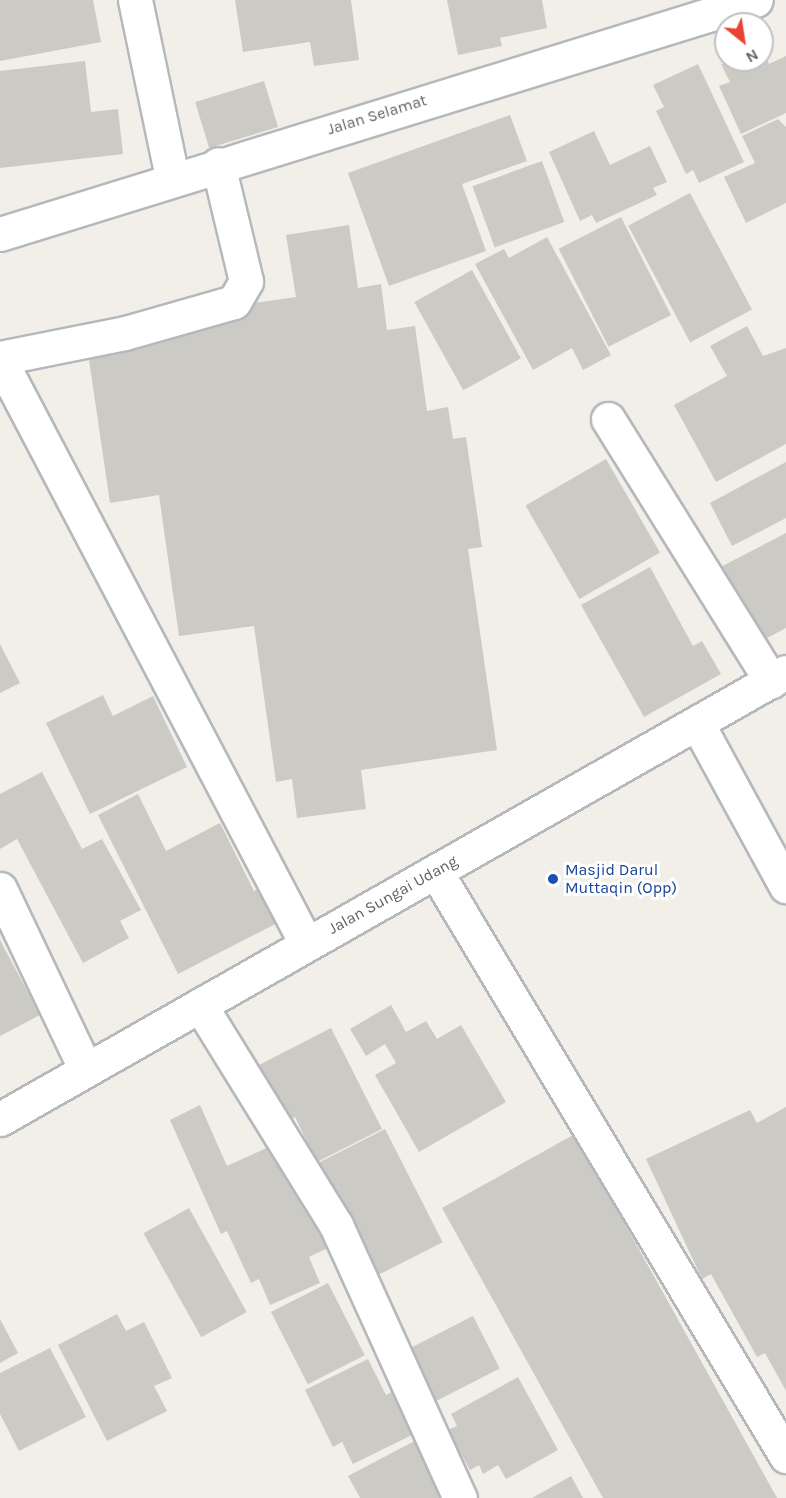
<!DOCTYPE html>
<html>
<head>
<meta charset="utf-8">
<style>
	body { margin:0 }
	#map { position:relative; width:786px; height:1498px; overflow:hidden; background:#f1efe8; font-family:Karla,sans-serif }
	div>[style] { position:absolute }
	.building>* { inset:0; background:#cccac5; transform-origin:0 0 }
	.roads { filter:drop-shadow(2px 0 #b5b8bc) drop-shadow(-2px 0 #b5b8bc) drop-shadow(0 2px #b5b8bc) drop-shadow(0 -2px #b5b8bc) }
	.minor>* { height:33px; margin:-16.5px; padding:0 16.5px; transform-origin:16.5px; border-radius:16.5px; background:#fff }
	.dots>* { width:16px; height:16px; translate:-50% -50%; box-sizing:border-box; border:3px solid #fff; border-radius:50% }
	span { translate:-50% -50%; white-space:nowrap; text-align:center; line-height:1.15; -webkit-text-stroke:6px #fff; paint-order:stroke }
	.street-label { font-size:16px; color:#5f6368 }
	.transit-label { font-size:16px; color:#164399 }
	.left { translate:0 -50%; text-align:left }
	.north { position:absolute; left:714px; top:12px; width:60px; height:60px; box-sizing:border-box; background:#fff; border:2px solid #bfc1c3; border-radius:50%; rotate:150deg; font-size:16px; font-weight:700; line-height:24px; text-align:center; color:#5f6368 }
	.north::after { content:''; display:block; margin:auto; width:21px; height:27px; background:#ea4335; clip-path:polygon(50% 0,100% 100%,50% 72%,0 100%) }
</style>
</head>
<body>
<div id="map">
	<div class="building">
		<i style="clip-path:polygon(0 0,93px 0,101px 42px,0 61px)"></i>
		<i style="clip-path:polygon(235px 0,351px 0,359px 60px,314px 66px,310px 42px,243px 52px)"></i>
		<i style="clip-path:polygon(447px 0,542px 0,547px 28px,500px 38px,502px 46px,458px 55px)"></i>
		<i style="clip-path:polygon(762px 48px,769px 64px,786px 56px,786px 113px,741px 134px,719px 86px,730px 82px,721px 64px,762px 60px)"></i>
		<i style="clip-path:polygon(85px 61px,91px 112px,118px 109px,123px 154px,0 168px,0 71px)"></i>
		<i style="clip-path:polygon(698px 64px,744px 162px,699px 183px,693px 170px,686px 174px,656px 111px,664px 107px,653px 85px)"></i>
		<i style="left:264px;top:81px;width:48px;height:72px;rotate:73deg"></i>
		<i style="clip-path:polygon(510px 115px,527px 161px,462px 184px,486px 251px,389px 286px,348px 173px)"></i>
		<i style="clip-path:polygon(778px 119px,786px 127px,786px 203px,746px 223px,724px 177px,755px 163px,742px 136px)"></i>
		<i style="clip-path:polygon(594px 131px,610px 165px,650px 146px,667px 182px,653px 188px,657px 195px,596px 223px,592px 215px,580px 221px,549px 152px)"></i>
		<i style="left:542px;top:161px;width:65px;height:74px;rotate:70deg"></i>
		<i style="left:690px;top:193px;width:132px;height:70px;rotate:62deg"></i>
		<i style="left:621px;top:217px;width:110px;height:70px;rotate:63deg"></i>
		<i style="clip-path:polygon(349px 225px,358px 288px,381px 284px,387px 330px,415px 326px,427px 411px,448px 407px,453px 439px,466px 437px,482px 547px,468px 549px,497px 750px,361px 770px,366px 809px,297px 818px,292px 779px,276px 782px,254px 626px,179px 636px,159px 495px,110px 503px,88px 353px,134px 320px,296px 297px,286px 235px)"></i>
		<i style="clip-path:polygon(547px 237px,611px 355px,583px 370px,572px 348px,533px 370px,475px 264px,504px 249px,509px 258px)"></i>
		<i style="left:472px;top:270px;width:101px;height:66px;rotate:61deg"></i>
		<i style="clip-path:polygon(747px 326px,763px 356px,786px 348px,786px 444px,716px 482px,674px 405px,727px 376px,710px 346px)"></i>
		<i style="left:606px;top:459px;width:108px;height:93px;rotate:60deg"></i>
		<i style="clip-path:polygon(786px 462px,786px 518px,732px 546px,710px 503px)"></i>
		<i style="clip-path:polygon(786px 533px,786px 628px,748px 648px,709px 573px)"></i>
		<i style="clip-path:polygon(650px 567px,693px 646px,702px 641px,721px 674px,644px 717px,581px 605px)"></i>
		<i style="clip-path:polygon(0 644px,20px 683px,0 693px)"></i>
		<i style="clip-path:polygon(103px 695px,113px 716px,153px 696px,187px 767px,90px 814px,46px 723px)"></i>
		<i style="clip-path:polygon(42px 772px,82px 849px,102px 839px,141px 910px,120px 921px,129px 938px,83px 963px,17px 839px,0 849px,0 794px)"></i>
		<i style="clip-path:polygon(138px 794px,166px 851px,220px 823px,254px 891px,263px 886px,281px 921px,178px 974px,98px 815px)"></i>
		<i style="clip-path:polygon(0 940px,40px 1015px,0 1036px)"></i>
		<i style="clip-path:polygon(391px 1005px,406px 1032px,426px 1021px,437px 1039px,461px 1025px,506px 1102px,419px 1152px,375px 1075px,396px 1063px,385px 1044px,366px 1056px,350px 1029px)"></i>
		<i style="clip-path:polygon(331px 1028px,382px 1129px,317px 1162px,295px 1117px,285px 1123px,257px 1066px)"></i>
		<i style="clip-path:polygon(200px 1105px,227px 1166px,284px 1140px,332px 1246px,309px 1257px,320px 1283px,270px 1305px,259px 1279px,251px 1283px,227px 1231px,221px 1234px,170px 1120px)"></i>
		<i style="clip-path:polygon(786px 1107px,786px 1391px,765px 1353px,757px 1357px,711px 1274px,702px 1279px,646px 1159px,750px 1110px,757px 1123px)"></i>
		<i style="left:385px;top:1129px;width:127px;height:80px;rotate:63deg"></i>
		<i style="clip-path:polygon(575px 1134px,777px 1498px,603px 1498px,442px 1208px)"></i>
		<i style="left:189px;top:1208px;width:119px;height:52px;rotate:61deg"></i>
		<i style="left:328px;top:1283px;width:81px;height:64px;rotate:63deg"></i>
		<i style="clip-path:polygon(117px 1314px,126px 1331px,144px 1322px,172px 1378px,154px 1386px,167px 1411px,107px 1441px,58px 1345px)"></i>
		<i style="left:473px;top:1316px;width:59px;height:78px;rotate:63deg"></i>
		<i style="clip-path:polygon(0 1319px,18px 1353px,0 1363px)"></i>
		<i style="clip-path:polygon(50px 1348px,86px 1417px,19px 1451px,0 1414px,0 1373px)"></i>
		<i style="clip-path:polygon(368px 1359px,386px 1395px,398px 1389px,418px 1432px,353px 1464px,342px 1442px,333px 1447px,305px 1390px)"></i>
		<i style="clip-path:polygon(518px 1377px,558px 1450px,506px 1479px,498px 1465px,483px 1474px,479px 1465px,470px 1470px,448px 1430px,457px 1426px,451px 1414px)"></i>
		<i style="clip-path:polygon(424px 1436px,449px 1498px,360px 1498px,348px 1476px)"></i>
		<i style="clip-path:polygon(571px 1476px,583px 1498px,532px 1498px)"></i>
	</div>
	<div class="roads">
		<div class="minor">
			<i style="left:135px;top:0;width:181px;rotate:78.2deg"></i>
			<i style="left:0;top:234px;width:791px;rotate:-17.2deg"></i>
			<i style="left:0;top:358px;width:127px;rotate:-11.3deg"></i>
			<i style="left:125px;top:333px;width:113px;rotate:-15.9deg"></i>
			<i style="left:234px;top:302px;width:24px;rotate:-60deg"></i>
			<i style="left:246px;top:281px;width:120px;rotate:-103.5deg"></i>
			<i style="left:0;top:360px;width:658px;rotate:62.31deg"></i>
			<i style="left:608px;top:419px;width:309px;rotate:58.1deg"></i>
			<i style="left:697px;top:723px;width:186px;rotate:61.4deg"></i>
			<i style="left:436px;top:872px;width:681px;rotate:59.07deg"></i>
			<i style="left:0;top:889px;width:200px;rotate:64.6deg"></i>
			<i style="left:200px;top:1005px;width:259px;rotate:58.3deg"></i>
			<i style="left:336px;top:1225px;width:300px;rotate:65.6deg"></i>
			<i style="left:0;top:1119px;width:904px;rotate:-29.63deg"></i>
		</div>
	</div>
	<div class="dots">
		<i style="left:553px;top:879px;background:#1a4fb4"></i>
	</div>
	<div class="street-label">
		<span style="left:377px;top:115px;rotate:-17deg">Jalan Selamat</span>
		<span style="left:393px;top:895px;rotate:-29deg">Jalan Sungai Udang</span>
	</div>
	<div class="transit-label">
		<span class="left" style="left:565px;top:879px">Masjid Darul<br>Muttaqin (Opp)</span>
	</div>
	<div class="north">N</div>
</div>
</body>
</html>
